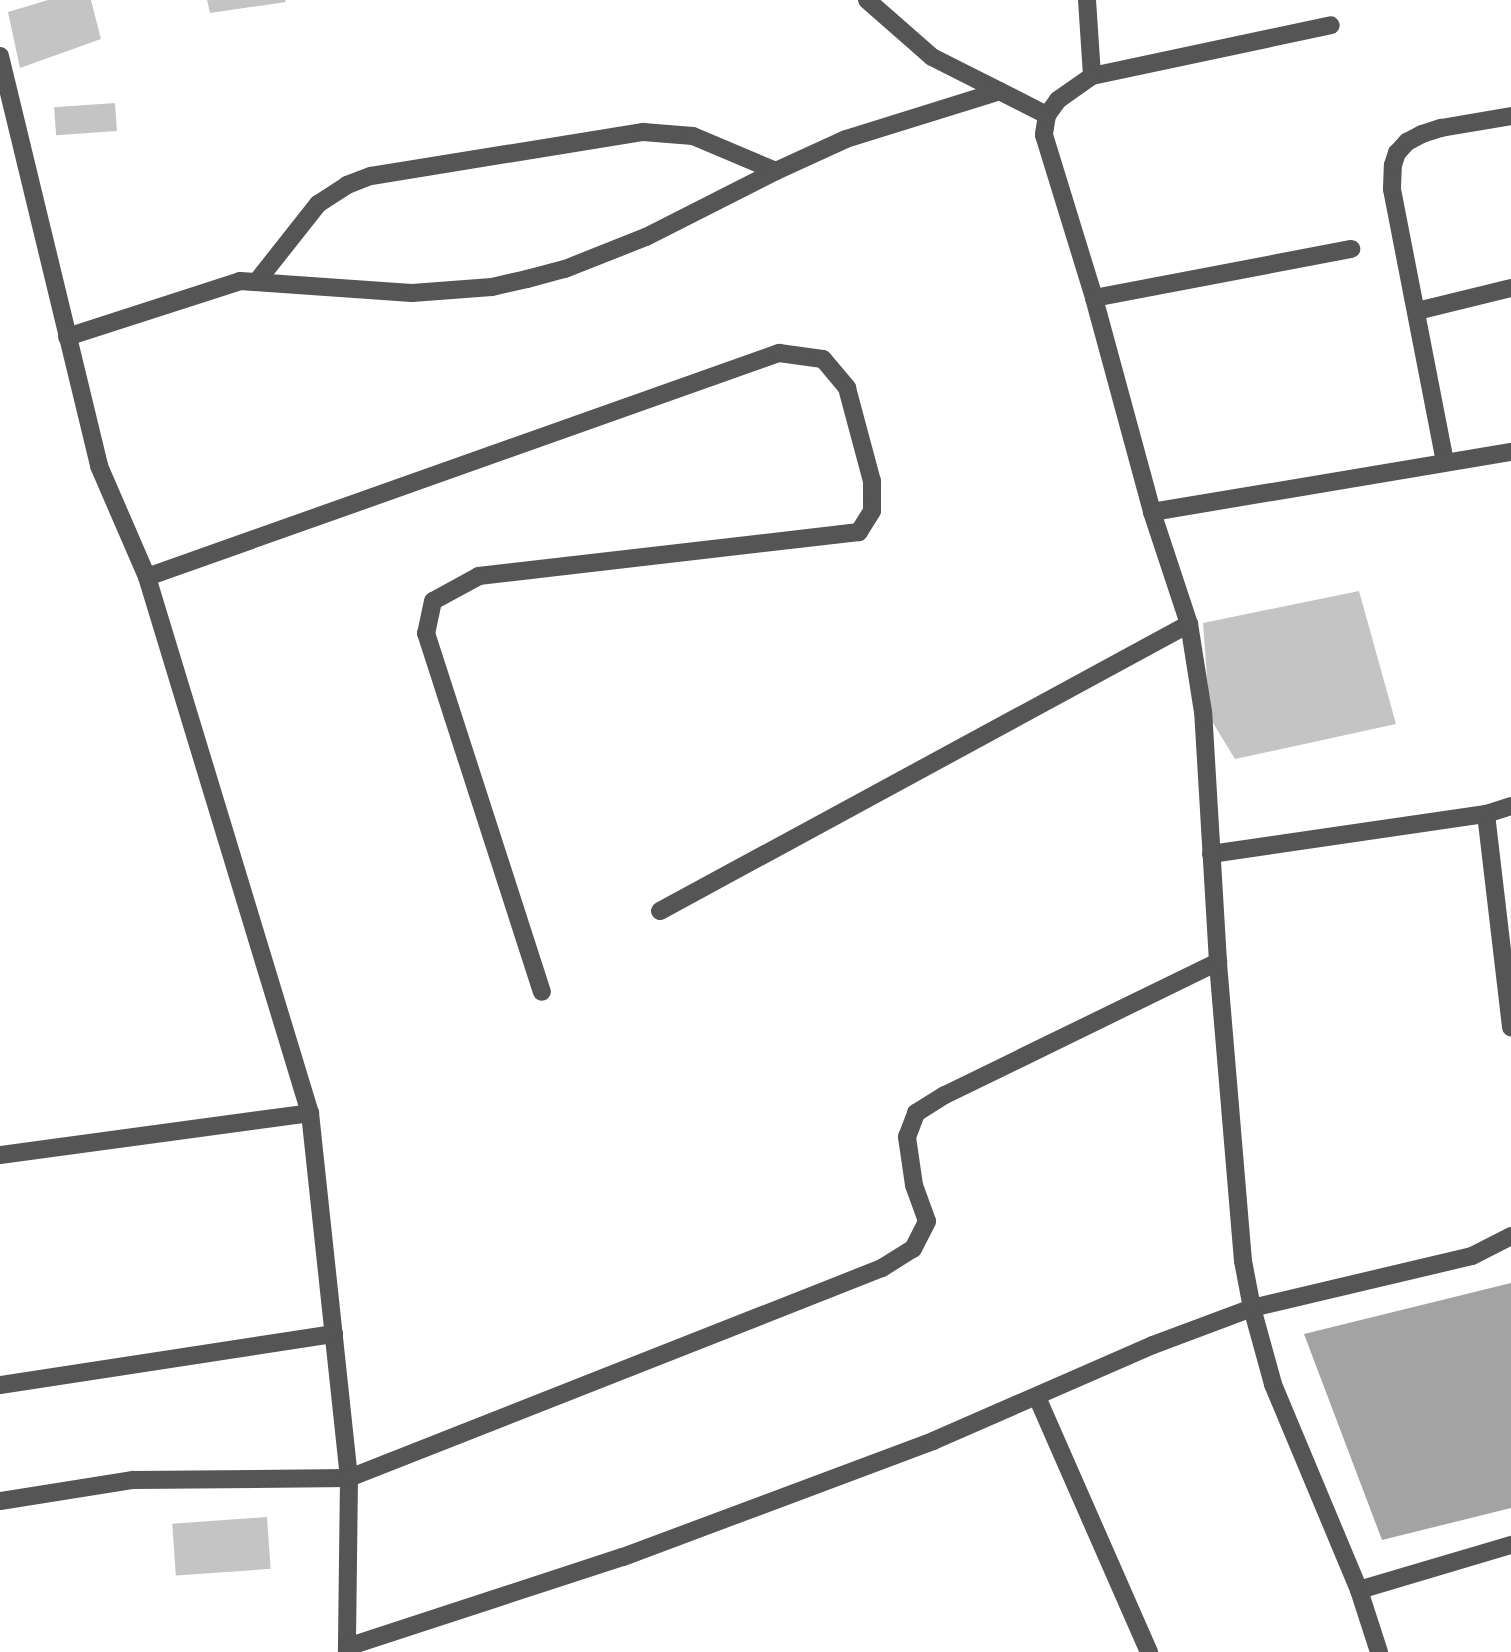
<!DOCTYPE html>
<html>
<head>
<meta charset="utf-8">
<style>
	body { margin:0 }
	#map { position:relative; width:1511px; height:1652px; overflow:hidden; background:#fff; font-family:Arial,sans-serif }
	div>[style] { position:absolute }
	.water>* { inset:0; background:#a3a3a3 }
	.building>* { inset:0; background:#c4c4c4; transform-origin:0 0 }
	.minor>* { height:18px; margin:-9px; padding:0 9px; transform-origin:9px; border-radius:9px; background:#555 }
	span { translate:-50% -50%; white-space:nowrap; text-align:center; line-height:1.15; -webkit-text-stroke:5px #fff; paint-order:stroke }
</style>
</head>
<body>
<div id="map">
	<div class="water">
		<i style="clip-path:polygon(1511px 1283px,1511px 1508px,1382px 1540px,1304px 1334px)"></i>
	</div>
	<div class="building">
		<i style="clip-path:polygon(48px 0,91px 0,101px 39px,20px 68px,8px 12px)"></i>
		<i style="clip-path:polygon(207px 0,285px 0,286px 2px,210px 13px)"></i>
		<i style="left:115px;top:103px;width:28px;height:61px;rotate:86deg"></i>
		<i style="clip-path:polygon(1359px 591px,1396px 724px,1235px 759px,1210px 718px,1203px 623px)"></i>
		<i style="left:267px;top:1517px;width:52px;height:95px;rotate:86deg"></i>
	</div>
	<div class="minor">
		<i style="left:867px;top:0;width:86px;rotate:41.2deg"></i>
		<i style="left:932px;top:57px;width:129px;rotate:26.8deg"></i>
		<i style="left:1087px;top:0;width:76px;rotate:86.2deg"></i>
		<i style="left:1092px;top:76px;width:244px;rotate:-12deg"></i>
		<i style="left:0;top:56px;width:422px;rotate:76.4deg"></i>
		<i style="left:99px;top:466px;width:121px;rotate:66.6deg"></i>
		<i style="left:147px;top:577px;width:560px;rotate:73.09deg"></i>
		<i style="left:310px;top:1113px;width:367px;rotate:83.9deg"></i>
		<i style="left:349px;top:1478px;width:174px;rotate:90.7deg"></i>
		<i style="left:1092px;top:76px;width:42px;rotate:144.8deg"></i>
		<i style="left:1058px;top:100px;width:19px;rotate:126deg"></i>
		<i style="left:1047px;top:115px;width:20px;rotate:99deg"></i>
		<i style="left:1044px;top:135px;width:170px;rotate:72.9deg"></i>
		<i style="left:1094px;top:298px;width:222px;rotate:74.8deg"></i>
		<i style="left:258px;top:280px;width:97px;rotate:-51.7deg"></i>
		<i style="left:318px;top:204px;width:35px;rotate:-33deg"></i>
		<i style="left:347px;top:185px;width:26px;rotate:-21deg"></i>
		<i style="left:371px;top:176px;width:276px;rotate:-9.2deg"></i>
		<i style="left:643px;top:132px;width:50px;rotate:4.6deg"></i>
		<i style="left:693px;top:136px;width:90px;rotate:22.9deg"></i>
		<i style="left:1094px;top:298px;width:262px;rotate:-10.8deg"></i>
		<i style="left:1417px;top:311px;width:97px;rotate:-13.7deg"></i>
		<i style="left:67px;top:337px;width:182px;rotate:-17.9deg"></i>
		<i style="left:240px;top:281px;width:172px;rotate:4deg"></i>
		<i style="left:412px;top:293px;width:80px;rotate:-4.3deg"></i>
		<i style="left:492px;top:287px;width:36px;rotate:-13deg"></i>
		<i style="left:527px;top:279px;width:39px;rotate:-15deg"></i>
		<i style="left:565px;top:269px;width:87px;rotate:-21.6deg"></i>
		<i style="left:646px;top:237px;width:146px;rotate:-26.9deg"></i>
		<i style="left:776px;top:171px;width:77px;rotate:-24.6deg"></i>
		<i style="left:846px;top:139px;width:161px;rotate:-17.3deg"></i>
		<i style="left:1445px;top:462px;width:278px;rotate:-101deg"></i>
		<i style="left:1392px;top:189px;width:24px;rotate:-88deg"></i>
		<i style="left:1393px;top:165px;width:13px;rotate:-72deg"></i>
		<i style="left:1397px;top:153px;width:15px;rotate:-48deg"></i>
		<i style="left:1407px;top:142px;width:17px;rotate:-28deg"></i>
		<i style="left:1422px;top:134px;width:20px;rotate:-18deg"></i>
		<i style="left:1441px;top:128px;width:71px;rotate:-9.7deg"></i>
		<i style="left:147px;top:577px;width:671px;rotate:-19.52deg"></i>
		<i style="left:779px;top:353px;width:44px;rotate:7.8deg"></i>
		<i style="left:823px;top:359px;width:38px;rotate:50deg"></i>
		<i style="left:847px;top:388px;width:96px;rotate:75deg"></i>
		<i style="left:872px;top:481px;width:30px;rotate:90deg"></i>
		<i style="left:872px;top:511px;width:25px;rotate:122deg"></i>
		<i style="left:859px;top:532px;width:383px;rotate:173.4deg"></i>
		<i style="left:479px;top:576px;width:52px;rotate:151.5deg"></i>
		<i style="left:433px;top:601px;width:33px;rotate:102deg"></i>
		<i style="left:426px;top:633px;width:377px;rotate:72.1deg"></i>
		<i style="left:1511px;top:806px;width:26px;rotate:162deg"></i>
		<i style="left:1486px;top:814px;width:215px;rotate:83.3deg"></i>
		<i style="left:1211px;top:854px;width:278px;rotate:-8.3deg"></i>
		<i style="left:660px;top:911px;width:602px;rotate:-28.48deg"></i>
		<i style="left:0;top:1155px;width:313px;rotate:-7.7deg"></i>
		<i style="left:0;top:1385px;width:338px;rotate:-8.7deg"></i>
		<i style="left:1037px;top:1397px;width:279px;rotate:66.3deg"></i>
		<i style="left:0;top:1501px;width:135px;rotate:-9deg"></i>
		<i style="left:133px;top:1480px;width:216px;rotate:-0.5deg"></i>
		<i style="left:349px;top:1478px;width:573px;rotate:-21.5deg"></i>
		<i style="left:882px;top:1268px;width:36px;rotate:-32deg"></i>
		<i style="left:913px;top:1249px;width:31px;rotate:-63deg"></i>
		<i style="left:927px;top:1221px;width:38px;rotate:-110deg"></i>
		<i style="left:914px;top:1185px;width:49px;rotate:-98.3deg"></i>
		<i style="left:907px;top:1137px;width:26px;rotate:-69deg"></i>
		<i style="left:916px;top:1113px;width:34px;rotate:-32deg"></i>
		<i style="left:945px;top:1095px;width:304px;rotate:-26deg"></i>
		<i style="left:1359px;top:1590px;width:159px;rotate:-16.5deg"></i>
		<i style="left:347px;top:1647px;width:290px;rotate:-18.1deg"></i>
		<i style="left:623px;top:1557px;width:331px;rotate:-20.5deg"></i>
		<i style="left:933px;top:1441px;width:240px;rotate:-23.6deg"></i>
		<i style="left:1153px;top:1345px;width:106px;rotate:-20.5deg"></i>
		<i style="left:1252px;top:1308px;width:226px;rotate:-13.3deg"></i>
		<i style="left:1472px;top:1256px;width:44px;rotate:-27.1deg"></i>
		<i style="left:1379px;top:1652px;width:65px;rotate:-107.9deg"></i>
		<i style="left:1359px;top:1590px;width:223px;rotate:-112.7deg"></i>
		<i style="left:1273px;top:1384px;width:79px;rotate:-105.4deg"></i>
		<i style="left:1252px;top:1308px;width:48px;rotate:-100.8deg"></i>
		<i style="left:1243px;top:1261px;width:300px;rotate:-94.8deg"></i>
		<i style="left:1218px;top:962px;width:250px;rotate:-93.4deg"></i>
		<i style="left:1203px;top:712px;width:89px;rotate:-99deg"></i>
		<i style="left:1189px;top:624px;width:118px;rotate:-108.3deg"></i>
		<i style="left:1152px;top:512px;width:364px;rotate:-9.5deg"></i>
	</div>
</div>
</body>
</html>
